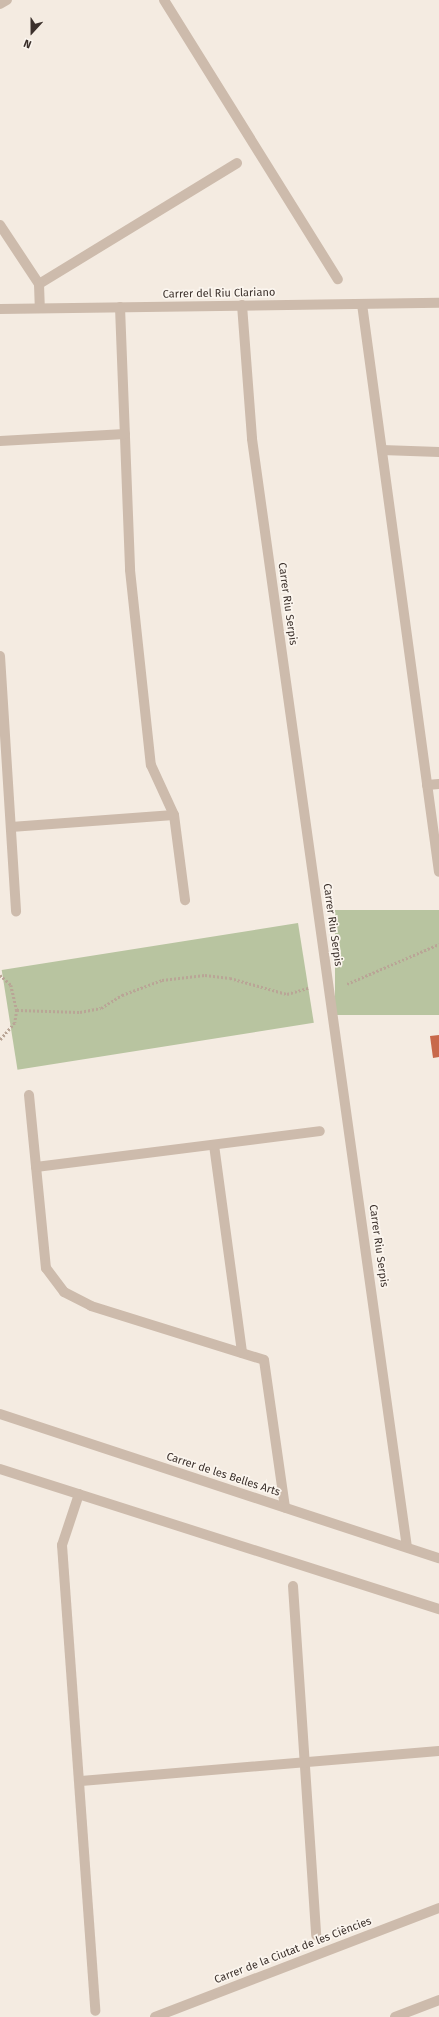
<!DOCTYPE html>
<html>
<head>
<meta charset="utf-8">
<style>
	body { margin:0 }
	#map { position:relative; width:439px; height:2017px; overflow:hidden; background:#f4ebe1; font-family:"Fira Sans",sans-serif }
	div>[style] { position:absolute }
	.green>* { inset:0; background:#b8c4a0; transform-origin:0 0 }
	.building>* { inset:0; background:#c8694b }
	.path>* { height:2.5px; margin-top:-1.25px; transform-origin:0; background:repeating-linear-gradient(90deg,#b9a596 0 2px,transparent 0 4px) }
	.service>* { height:10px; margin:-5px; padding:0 5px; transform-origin:5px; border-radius:5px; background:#cdbbac }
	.minor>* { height:10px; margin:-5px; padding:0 5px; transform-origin:5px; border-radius:5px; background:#cdbbac }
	span { translate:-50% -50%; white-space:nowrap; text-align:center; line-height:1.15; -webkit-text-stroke:3.5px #fbf5ee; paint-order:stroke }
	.street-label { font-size:11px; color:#3b302b }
	.north { position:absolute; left:12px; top:12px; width:40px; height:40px; -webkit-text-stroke:3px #fbf5ee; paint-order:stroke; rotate:201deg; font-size:11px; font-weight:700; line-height:16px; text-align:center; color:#3b302b }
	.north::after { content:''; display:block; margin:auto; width:14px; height:18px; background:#3b302b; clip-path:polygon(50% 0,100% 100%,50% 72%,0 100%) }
</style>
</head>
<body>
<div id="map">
	<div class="green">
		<i style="left:439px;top:910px;width:105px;height:104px;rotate:90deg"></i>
		<i style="left:298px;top:923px;width:101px;height:300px;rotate:81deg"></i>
	</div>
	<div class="building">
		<i style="clip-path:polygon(439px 1035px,439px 1057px,433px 1058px,430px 1036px)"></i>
	</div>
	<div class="path">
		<i style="left:0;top:975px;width:15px;rotate:42deg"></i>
		<i style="left:11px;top:985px;width:26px;rotate:77deg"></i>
		<i style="left:17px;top:1010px;width:13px;rotate:99deg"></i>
		<i style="left:15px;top:1023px;width:23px;rotate:131deg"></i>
		<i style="left:347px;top:984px;width:100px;rotate:-23.5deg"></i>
		<i style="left:17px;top:1010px;width:63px;rotate:1.8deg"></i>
		<i style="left:80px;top:1012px;width:21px;rotate:-11deg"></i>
		<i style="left:101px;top:1008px;width:25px;rotate:-32deg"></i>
		<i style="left:122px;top:995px;width:43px;rotate:-20.6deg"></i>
		<i style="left:162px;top:980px;width:43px;rotate:-6.6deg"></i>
		<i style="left:205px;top:975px;width:25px;rotate:7deg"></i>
		<i style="left:230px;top:978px;width:59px;rotate:15.7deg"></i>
		<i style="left:287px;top:994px;width:22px;rotate:-16deg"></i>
	</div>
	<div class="service">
		<i style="left:164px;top:0;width:329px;rotate:58.1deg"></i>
		<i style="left:0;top:4px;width:8px;rotate:-30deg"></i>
		<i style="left:0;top:225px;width:71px;rotate:56.5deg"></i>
		<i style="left:39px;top:284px;width:232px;rotate:-31.4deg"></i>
		<i style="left:39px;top:284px;width:24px;rotate:88deg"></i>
		<i style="left:362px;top:304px;width:573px;rotate:82.28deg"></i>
		<i style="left:120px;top:307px;width:263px;rotate:87.8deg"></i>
		<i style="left:130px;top:570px;width:196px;rotate:83.9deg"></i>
		<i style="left:151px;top:765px;width:55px;rotate:65.3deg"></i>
		<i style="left:174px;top:815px;width:86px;rotate:82.6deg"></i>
		<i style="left:0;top:441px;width:125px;rotate:-3.2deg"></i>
		<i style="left:382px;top:450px;width:57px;rotate:2deg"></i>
		<i style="left:0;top:656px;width:256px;rotate:86.4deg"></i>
		<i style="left:427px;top:785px;width:12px;rotate:-5deg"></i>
		<i style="left:11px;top:827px;width:163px;rotate:-4.2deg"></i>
		<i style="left:29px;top:1095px;width:174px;rotate:84.4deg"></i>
		<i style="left:46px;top:1268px;width:30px;rotate:53deg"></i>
		<i style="left:64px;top:1292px;width:30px;rotate:27deg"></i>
		<i style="left:91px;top:1306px;width:181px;rotate:17.3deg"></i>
		<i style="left:264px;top:1360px;width:149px;rotate:81.9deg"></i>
		<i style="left:214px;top:1145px;width:210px;rotate:82.3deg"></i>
		<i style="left:36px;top:1167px;width:286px;rotate:-7.2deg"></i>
		<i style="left:79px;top:1494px;width:54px;rotate:108.4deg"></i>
		<i style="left:62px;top:1545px;width:467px;rotate:85.9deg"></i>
		<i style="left:293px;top:1586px;width:350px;rotate:86.2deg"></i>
		<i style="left:81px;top:1781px;width:359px;rotate:-4.8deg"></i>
	</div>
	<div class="minor">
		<i style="left:242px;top:305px;width:134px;rotate:85.7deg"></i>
		<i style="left:252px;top:439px;width:1119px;rotate:82.04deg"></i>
		<i style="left:0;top:309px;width:439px;rotate:-0.8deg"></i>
		<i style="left:0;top:1414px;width:462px;rotate:18.2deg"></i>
		<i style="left:0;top:1469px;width:461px;rotate:17.7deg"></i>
		<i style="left:155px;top:2017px;width:304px;rotate:-21deg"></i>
		<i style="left:395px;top:2017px;width:47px;rotate:-21.1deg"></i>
	</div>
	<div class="street-label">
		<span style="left:219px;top:294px;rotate:-1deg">Carrer del Riu Clariano</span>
		<span style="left:287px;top:604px;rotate:82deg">Carrer Riu Serpis</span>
		<span style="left:332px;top:925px;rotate:82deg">Carrer Riu Serpis</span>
		<span style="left:378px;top:1246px;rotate:82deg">Carrer Riu Serpis</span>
		<span style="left:223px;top:1475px;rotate:18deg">Carrer de les Belles Arts</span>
		<span style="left:293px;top:1951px;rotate:-21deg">Carrer de la Ciutat de les Ciències</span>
	</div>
	<div class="north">N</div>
</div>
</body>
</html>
